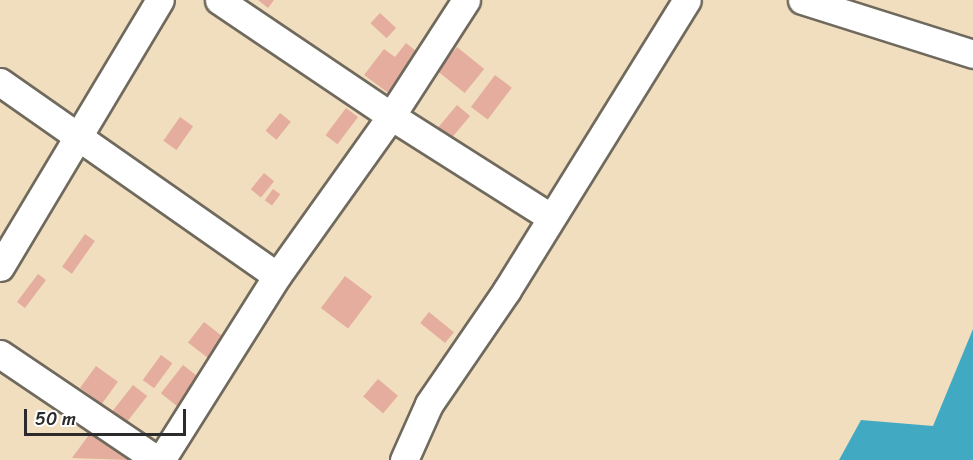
<!DOCTYPE html>
<html>
<head>
<meta charset="utf-8">
<style>
	body { margin:0 }
	#map { position:relative; width:973px; height:460px; overflow:hidden; background:#f1debe; font-family:Sriracha,sans-serif }
	div>[style] { position:absolute }
	.water>* { inset:0; background:#42a9c2 }
	.building>* { inset:0; background:#e4ad9e; transform-origin:0 0 }
	.roads { filter:drop-shadow(2px 0 #706a5e) drop-shadow(-2px 0 #706a5e) drop-shadow(0 2px #706a5e) drop-shadow(0 -2px #706a5e) }
	.minor>* { height:27px; margin:-13.5px; padding:0 13.5px; transform-origin:13.5px; border-radius:13.5px; background:#fff }
	span { translate:-50% -50%; white-space:nowrap; text-align:center; line-height:1.15; -webkit-text-stroke:4.5px #fff; paint-order:stroke }
	.scale { position:absolute; left:24px; top:409px; width:162px; height:27px; box-sizing:border-box; border:3px solid #2b2b2b; border-top:0; padding-left:8px; font-size:18px; line-height:21px; white-space:nowrap; color:#2b2b2b; -webkit-text-stroke:4px #fff; paint-order:stroke }
</style>
</head>
<body>
<div id="map">
	<div class="water">
		<i style="clip-path:polygon(973px 329px,973px 460px,839px 460px,861px 420px,933px 426px)"></i>
	</div>
	<div class="building">
		<i style="clip-path:polygon(258px 0,274px 0,268px 8px)"></i>
		<i style="left:380px;top:13px;width:22px;height:14px;rotate:43deg"></i>
		<i style="clip-path:polygon(406px 43px,421px 55px,391px 95px,364px 75px,384px 49px,395px 57px)"></i>
		<i style="left:457px;top:47px;width:35px;height:31px;rotate:39deg"></i>
		<i style="left:495px;top:75px;width:21px;height:40px;rotate:37deg"></i>
		<i style="left:457px;top:105px;width:17px;height:33px;rotate:40deg"></i>
		<i style="left:346px;top:108px;width:15px;height:34px;rotate:37deg"></i>
		<i style="left:280px;top:113px;width:14px;height:23px;rotate:39deg"></i>
		<i style="left:180px;top:117px;width:16px;height:29px;rotate:35deg"></i>
		<i style="left:264px;top:173px;width:13px;height:21px;rotate:39deg"></i>
		<i style="left:273px;top:189px;width:9px;height:14px;rotate:36deg"></i>
		<i style="left:85px;top:234px;width:12px;height:40px;rotate:35deg"></i>
		<i style="left:38px;top:274px;width:10px;height:35px;rotate:37deg"></i>
		<i style="left:345px;top:276px;width:34px;height:40px;rotate:37deg"></i>
		<i style="left:429px;top:312px;width:32px;height:14px;rotate:39deg"></i>
		<i style="left:204px;top:322px;width:33px;height:26px;rotate:38deg"></i>
		<i style="left:161px;top:355px;width:14px;height:31px;rotate:36deg"></i>
		<i style="left:183px;top:365px;width:24px;height:36px;rotate:38deg"></i>
		<i style="left:96px;top:366px;width:27px;height:27px;rotate:36deg"></i>
		<i style="left:378px;top:379px;width:26px;height:23px;rotate:40deg"></i>
		<i style="left:133px;top:385px;width:18px;height:33px;rotate:38deg"></i>
		<i style="clip-path:polygon(91px 432px,130px 460px,72px 458px)"></i>
	</div>
	<div class="roads">
		<div class="minor">
			<i style="left:219px;top:0;width:207px;rotate:34deg"></i>
			<i style="left:391px;top:116px;width:188px;rotate:32.4deg"></i>
			<i style="left:802px;top:0;width:179px;rotate:17.5deg"></i>
			<i style="left:0;top:82px;width:338px;rotate:35deg"></i>
			<i style="left:0;top:267px;width:311px;rotate:-59.1deg"></i>
			<i style="left:0;top:354px;width:189px;rotate:34deg"></i>
			<i style="left:161px;top:460px;width:218px;rotate:-57.8deg"></i>
			<i style="left:277px;top:276px;width:196px;rotate:-54.5deg"></i>
			<i style="left:391px;top:116px;width:138px;rotate:-57.1deg"></i>
			<i style="left:404px;top:460px;width:61px;rotate:-65.9deg"></i>
			<i style="left:429px;top:404px;width:138px;rotate:-55.6deg"></i>
			<i style="left:507px;top:290px;width:341px;rotate:-58.2deg"></i>
		</div>
	</div>
	<div class="scale">50 m</div>
</div>
</body>
</html>
